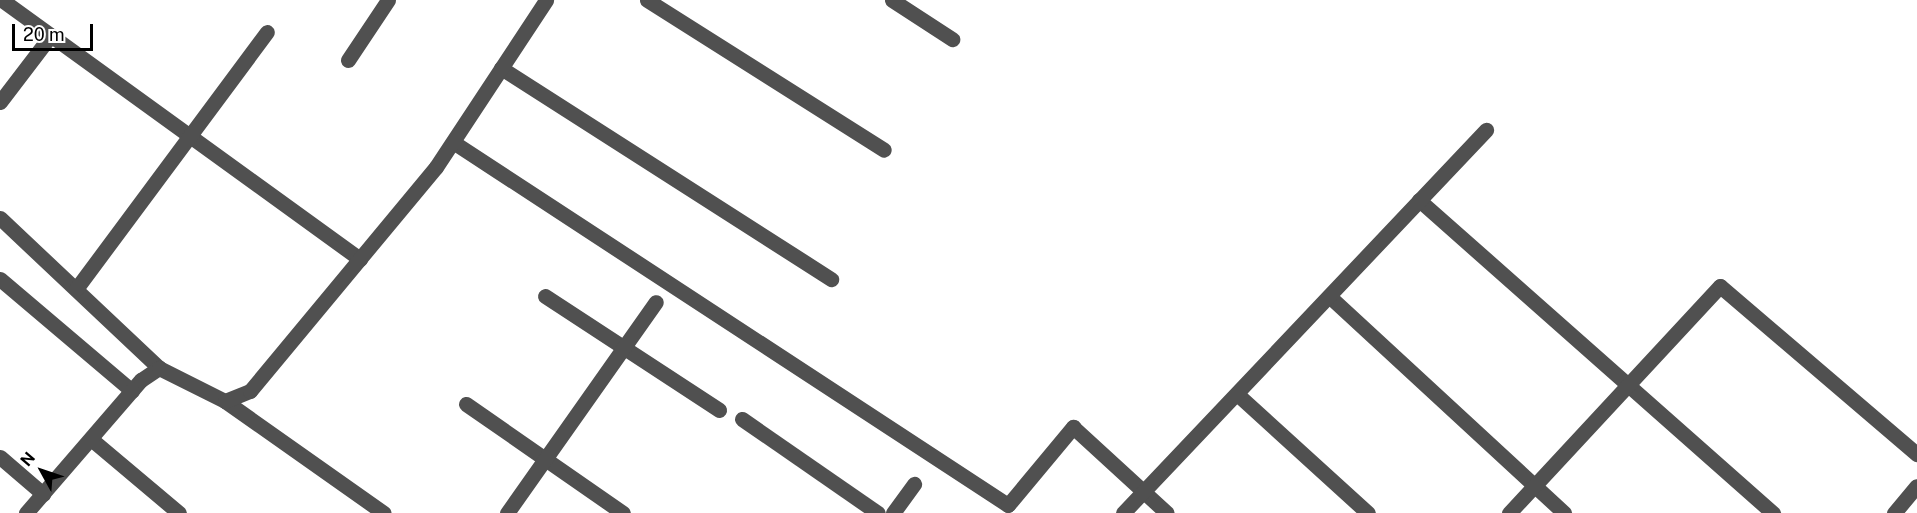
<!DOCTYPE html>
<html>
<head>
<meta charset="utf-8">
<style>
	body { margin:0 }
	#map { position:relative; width:1917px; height:513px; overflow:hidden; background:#fff; font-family:"Public Sans",sans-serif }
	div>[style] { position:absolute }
	.minor>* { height:15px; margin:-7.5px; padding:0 7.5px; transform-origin:7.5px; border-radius:7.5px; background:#505050 }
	span { translate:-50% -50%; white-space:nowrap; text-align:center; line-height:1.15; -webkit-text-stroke:4.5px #fff; paint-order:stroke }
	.north { position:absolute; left:12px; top:441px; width:60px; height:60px; -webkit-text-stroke:4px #fff; paint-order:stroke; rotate:310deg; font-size:16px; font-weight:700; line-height:24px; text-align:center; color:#000 }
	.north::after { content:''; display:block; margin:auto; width:21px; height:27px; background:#000; clip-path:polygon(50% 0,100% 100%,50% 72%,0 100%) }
	.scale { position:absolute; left:12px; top:24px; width:81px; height:27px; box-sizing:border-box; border:3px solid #000; border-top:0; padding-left:8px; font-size:18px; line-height:21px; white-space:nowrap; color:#000; -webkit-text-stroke:4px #fff; paint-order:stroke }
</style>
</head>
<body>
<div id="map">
	<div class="minor">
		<i style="left:2px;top:0;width:442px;rotate:35.9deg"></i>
		<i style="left:647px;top:0;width:280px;rotate:32.3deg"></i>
		<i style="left:892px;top:0;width:72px;rotate:33deg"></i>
		<i style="left:348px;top:60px;width:72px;rotate:-56.3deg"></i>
		<i style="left:501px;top:68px;width:392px;rotate:32.6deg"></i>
		<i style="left:0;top:102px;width:84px;rotate:-52.7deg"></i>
		<i style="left:453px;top:142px;width:663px;rotate:33.19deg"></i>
		<i style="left:1008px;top:505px;width:102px;rotate:-50.2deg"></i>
		<i style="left:1073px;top:427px;width:127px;rotate:42.5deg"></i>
		<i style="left:1419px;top:200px;width:473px;rotate:41.5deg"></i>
		<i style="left:0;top:218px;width:219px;rotate:43.3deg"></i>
		<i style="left:0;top:279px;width:173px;rotate:40.3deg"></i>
		<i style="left:76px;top:289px;width:320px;rotate:-53.4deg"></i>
		<i style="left:545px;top:296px;width:208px;rotate:33.2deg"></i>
		<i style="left:1329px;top:296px;width:320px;rotate:42.7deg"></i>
		<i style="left:1237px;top:394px;width:177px;rotate:42.3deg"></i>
		<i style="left:225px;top:401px;width:194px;rotate:35.2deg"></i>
		<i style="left:466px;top:404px;width:191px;rotate:34.8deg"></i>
		<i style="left:742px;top:419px;width:165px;rotate:34.7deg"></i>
		<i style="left:91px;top:439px;width:115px;rotate:40.1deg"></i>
		<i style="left:0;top:457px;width:57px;rotate:40.7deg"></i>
		<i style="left:26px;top:513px;width:176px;rotate:-49.2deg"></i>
		<i style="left:141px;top:380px;width:22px;rotate:-34deg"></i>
		<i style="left:159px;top:368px;width:74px;rotate:26.6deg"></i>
		<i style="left:225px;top:401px;width:27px;rotate:-22deg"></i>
		<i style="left:250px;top:391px;width:291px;rotate:-50.3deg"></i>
		<i style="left:436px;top:167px;width:200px;rotate:-56.6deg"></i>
		<i style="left:507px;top:513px;width:258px;rotate:-54.8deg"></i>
		<i style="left:893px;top:513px;width:36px;rotate:-54deg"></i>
		<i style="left:1123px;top:513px;width:528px;rotate:-46.54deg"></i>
		<i style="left:1509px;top:513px;width:310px;rotate:-47.1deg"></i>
		<i style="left:1720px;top:286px;width:259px;rotate:40.5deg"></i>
		<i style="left:1894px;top:513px;width:35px;rotate:-50deg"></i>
	</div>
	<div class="north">N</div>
	<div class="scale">20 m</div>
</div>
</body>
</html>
